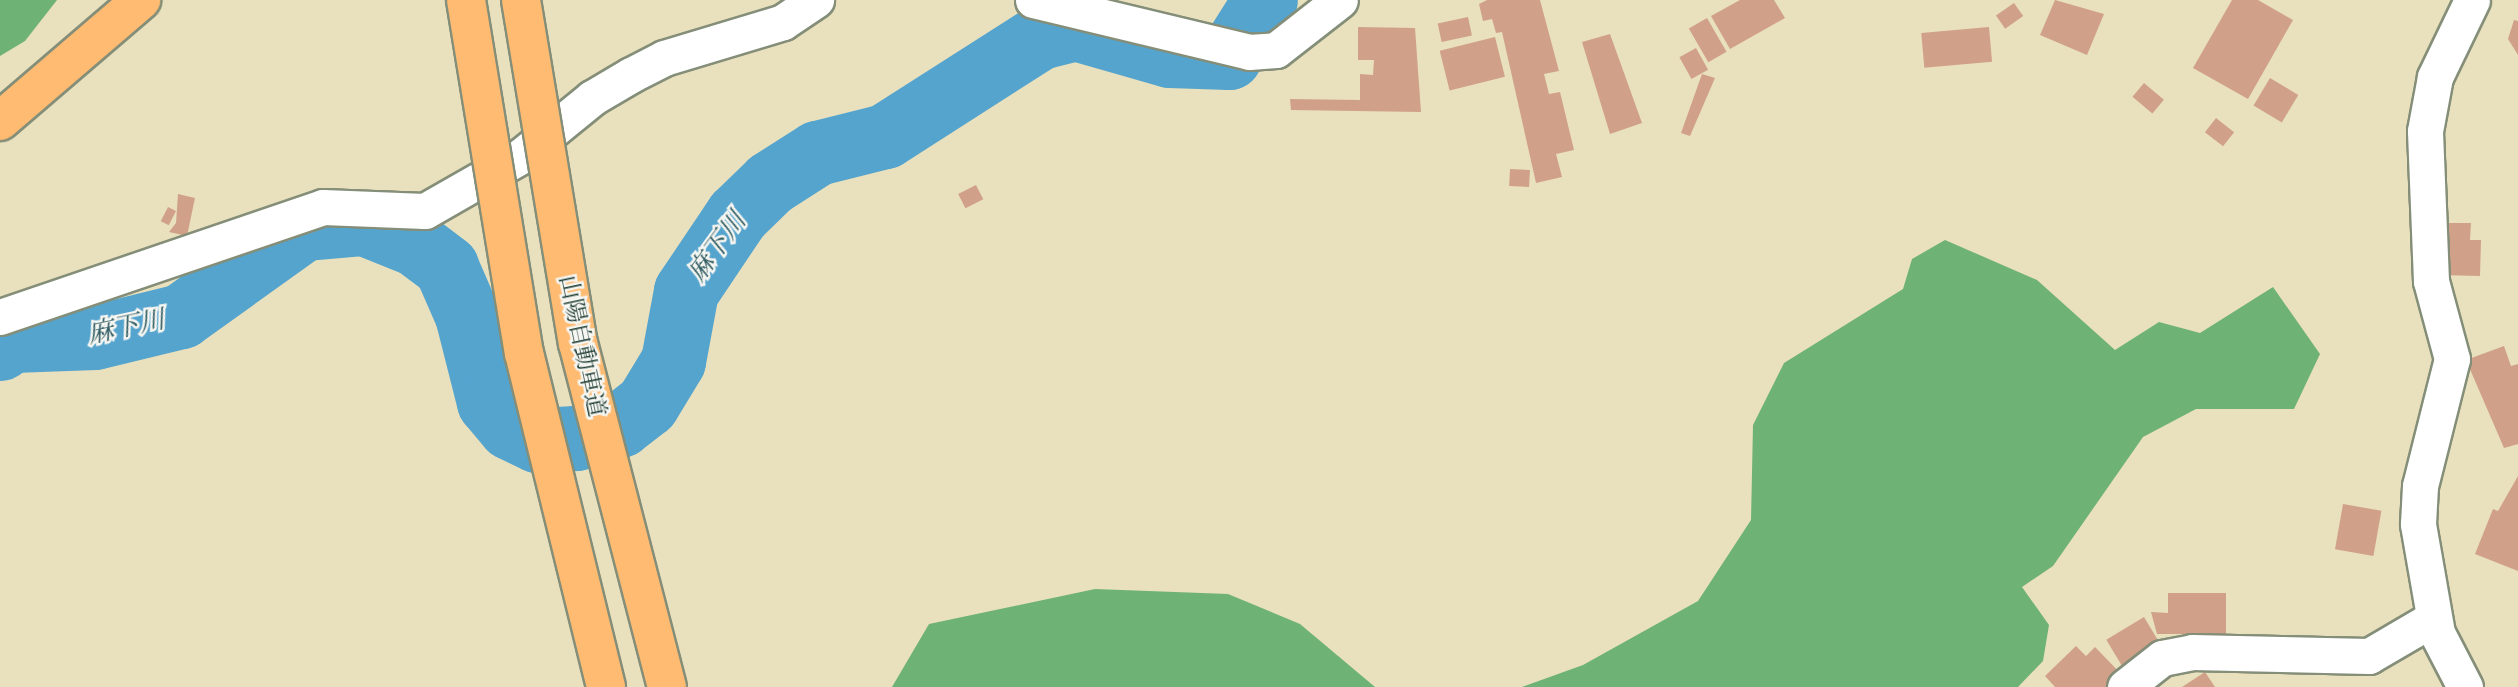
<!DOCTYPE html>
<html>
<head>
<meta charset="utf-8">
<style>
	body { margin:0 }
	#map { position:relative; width:2518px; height:687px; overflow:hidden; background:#e9e0bd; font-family:Cardo,"Noto Serif JP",serif }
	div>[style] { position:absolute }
	.forest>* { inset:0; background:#6fb276 }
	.river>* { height:65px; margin:-32.5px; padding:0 32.5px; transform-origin:32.5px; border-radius:32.5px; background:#55a4ce }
	.building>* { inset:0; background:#d0a188; transform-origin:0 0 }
	.roads { filter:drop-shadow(2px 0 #848e78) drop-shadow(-2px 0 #848e78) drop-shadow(0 2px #848e78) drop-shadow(0 -2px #848e78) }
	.minor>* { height:35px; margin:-17.5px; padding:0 17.5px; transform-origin:17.5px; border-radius:17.5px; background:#fff }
	.major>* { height:38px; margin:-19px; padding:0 19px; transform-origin:19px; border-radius:19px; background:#ffbb71 }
	.bridges { filter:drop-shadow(2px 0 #848e78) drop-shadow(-2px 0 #848e78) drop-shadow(0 2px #848e78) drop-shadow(0 -2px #848e78) }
	.highway-bridge>* { height:38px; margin:-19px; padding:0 19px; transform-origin:19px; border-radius:19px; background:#ffbb71 }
	span { translate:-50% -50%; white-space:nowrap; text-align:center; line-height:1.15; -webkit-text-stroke:5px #f6f6f2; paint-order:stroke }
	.street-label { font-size:24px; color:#1f3d34 }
	.water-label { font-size:26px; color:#2f5c62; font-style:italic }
</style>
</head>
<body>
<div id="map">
	<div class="forest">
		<i style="clip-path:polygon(0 0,57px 0,25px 41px,0 56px)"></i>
		<i style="clip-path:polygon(1945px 240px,2037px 280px,2115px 350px,2159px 322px,2200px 333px,2273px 287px,2320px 354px,2294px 409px,2196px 409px,2143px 437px,2053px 566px,2022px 587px,2049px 625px,2043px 661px,2018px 687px,1522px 687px,1583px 665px,1698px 601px,1751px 520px,1753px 425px,1784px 363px,1903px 289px,1912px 259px)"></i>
		<i style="clip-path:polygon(1095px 589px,1228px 594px,1300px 624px,1375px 687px,892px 687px,929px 624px)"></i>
	</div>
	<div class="river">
		<i style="left:0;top:348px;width:14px;rotate:-34deg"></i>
		<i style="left:12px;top:340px;width:83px;rotate:-2.1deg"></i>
		<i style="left:95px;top:337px;width:89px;rotate:-13.7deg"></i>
		<i style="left:181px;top:316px;width:151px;rotate:-35.6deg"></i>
		<i style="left:304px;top:228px;width:60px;rotate:-4.8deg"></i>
		<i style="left:364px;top:223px;width:56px;rotate:22deg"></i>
		<i style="left:416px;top:244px;width:38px;rotate:37deg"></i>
		<i style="left:446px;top:267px;width:52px;rotate:66.4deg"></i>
		<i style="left:467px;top:315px;width:90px;rotate:75.8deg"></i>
		<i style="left:489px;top:402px;width:33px;rotate:50deg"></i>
		<i style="left:510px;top:427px;width:30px;rotate:26deg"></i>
		<i style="left:537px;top:440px;width:39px;rotate:-3deg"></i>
		<i style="left:576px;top:438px;width:46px;rotate:-16.5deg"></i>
		<i style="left:620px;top:425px;width:34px;rotate:-38deg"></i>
		<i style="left:647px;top:404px;width:50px;rotate:-58.8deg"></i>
		<i style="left:673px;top:361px;width:71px;rotate:-79.5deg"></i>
		<i style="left:686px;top:291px;width:92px;rotate:-56.1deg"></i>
		<i style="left:737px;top:215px;width:46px;rotate:-44.1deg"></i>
		<i style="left:770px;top:183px;width:56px;rotate:-32.6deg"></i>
		<i style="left:817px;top:153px;width:70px;rotate:-14deg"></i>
		<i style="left:885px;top:136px;width:184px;rotate:-32.6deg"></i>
		<i style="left:1040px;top:37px;width:36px;rotate:-14deg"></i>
		<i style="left:1075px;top:28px;width:98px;rotate:16deg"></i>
		<i style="left:1169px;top:55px;width:60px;rotate:1.9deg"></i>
		<i style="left:1229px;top:57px;width:67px;rotate:-57.7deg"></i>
	</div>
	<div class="building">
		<i style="clip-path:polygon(1487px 0,1540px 0,1559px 71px,1544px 74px,1549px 94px,1560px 92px,1574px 150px,1556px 154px,1562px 177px,1536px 183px,1502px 32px,1496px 33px,1492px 19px,1483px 21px,1479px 4px)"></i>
		<i style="clip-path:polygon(1740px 0,1774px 0,1785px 18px,1730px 49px,1711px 16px)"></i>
		<i style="clip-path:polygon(2055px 0,2104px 14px,2087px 55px,2040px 35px)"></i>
		<i style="clip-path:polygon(2232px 0,2258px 0,2293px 20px,2248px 99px,2193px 68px)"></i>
		<i style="left:2014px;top:3px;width:16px;height:22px;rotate:55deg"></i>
		<i style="left:1468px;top:17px;width:19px;height:31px;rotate:78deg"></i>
		<i style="left:1707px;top:18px;width:39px;height:21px;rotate:60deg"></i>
		<i style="clip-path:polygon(2514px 20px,2518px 21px,2518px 55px,2508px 39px)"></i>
		<i style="clip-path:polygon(1358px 27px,1415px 28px,1421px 112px,1291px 110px,1290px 99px,1360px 100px,1360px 74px,1373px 75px,1374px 60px,1358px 60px)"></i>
		<i style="left:1989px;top:27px;width:35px;height:68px;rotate:85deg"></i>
		<i style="clip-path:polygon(1610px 34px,1642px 123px,1610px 134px,1582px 42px)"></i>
		<i style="left:1495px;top:37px;width:41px;height:57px;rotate:76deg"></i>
		<i style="left:1696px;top:48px;width:25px;height:19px;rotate:61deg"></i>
		<i style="clip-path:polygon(1702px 74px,1715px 78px,1690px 136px,1681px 133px)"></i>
		<i style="left:2270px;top:78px;width:33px;height:32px;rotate:31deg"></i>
		<i style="left:2144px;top:83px;width:26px;height:18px;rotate:40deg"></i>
		<i style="left:2216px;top:118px;width:23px;height:18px;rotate:38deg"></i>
		<i style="left:1510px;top:169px;width:20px;height:17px;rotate:3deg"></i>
		<i style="left:976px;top:185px;width:16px;height:20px;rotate:63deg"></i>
		<i style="clip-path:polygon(178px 194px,195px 198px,187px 236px,169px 232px,176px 223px)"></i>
		<i style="left:168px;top:207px;width:9px;height:16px;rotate:27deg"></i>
		<i style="clip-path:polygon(2440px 223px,2471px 223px,2470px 240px,2481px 240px,2480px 276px,2439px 275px)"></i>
		<i style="clip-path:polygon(2504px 346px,2511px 366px,2518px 364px,2518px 444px,2504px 448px,2466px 360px)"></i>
		<i style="clip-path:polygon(2518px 476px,2518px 571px,2475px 554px,2493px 509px,2498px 511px)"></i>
		<i style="left:2343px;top:504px;width:39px;height:46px;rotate:10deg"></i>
		<i style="clip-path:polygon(2168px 593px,2226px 593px,2226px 634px,2157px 634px,2151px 612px,2168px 613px)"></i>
		<i style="left:2144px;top:617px;width:35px;height:44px;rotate:59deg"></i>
		<i style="clip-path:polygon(2076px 646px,2086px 656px,2095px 647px,2123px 676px,2113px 687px,2055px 687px,2045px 676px)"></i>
		<i style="clip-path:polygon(2205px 672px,2215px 687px,2182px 687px)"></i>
	</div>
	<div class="roads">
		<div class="minor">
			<i style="left:1033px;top:0;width:222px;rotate:13.5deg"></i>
			<i style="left:1249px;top:52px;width:27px;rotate:-4deg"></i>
			<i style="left:1276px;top:50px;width:81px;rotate:-38deg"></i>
			<i style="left:0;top:317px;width:341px;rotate:-18.8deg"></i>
			<i style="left:323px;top:207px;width:102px;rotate:2.2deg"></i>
			<i style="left:425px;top:211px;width:111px;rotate:-29.8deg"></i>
			<i style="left:521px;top:156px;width:92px;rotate:-39.2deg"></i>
			<i style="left:592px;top:98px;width:45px;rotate:-30.5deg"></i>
			<i style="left:631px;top:75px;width:37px;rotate:-27deg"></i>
			<i style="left:664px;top:58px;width:124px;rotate:-16.8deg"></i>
			<i style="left:783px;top:22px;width:40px;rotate:-34deg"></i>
			<i style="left:2125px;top:687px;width:47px;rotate:-38.1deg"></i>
			<i style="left:2162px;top:658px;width:31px;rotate:-11deg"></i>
			<i style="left:2192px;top:652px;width:177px;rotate:1.3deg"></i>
			<i style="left:2369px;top:656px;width:75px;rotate:-30.3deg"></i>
			<i style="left:2465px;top:687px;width:61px;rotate:-117.4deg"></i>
			<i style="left:2437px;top:633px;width:111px;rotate:-99.9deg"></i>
			<i style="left:2418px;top:524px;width:38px;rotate:-87deg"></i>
			<i style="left:2420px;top:486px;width:131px;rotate:-75.9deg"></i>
			<i style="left:2452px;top:359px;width:81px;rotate:-105.1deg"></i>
			<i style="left:2431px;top:281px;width:150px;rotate:-92.3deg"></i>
			<i style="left:2425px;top:131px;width:55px;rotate:-79.5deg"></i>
			<i style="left:2435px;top:77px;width:85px;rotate:-64.3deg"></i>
		</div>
		<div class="major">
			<i style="left:0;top:121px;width:186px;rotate:-40.6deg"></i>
		</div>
	</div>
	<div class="bridges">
		<div class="highway-bridge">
			<i style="left:466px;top:0;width:358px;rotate:80.7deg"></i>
			<i style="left:524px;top:353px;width:344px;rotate:76.2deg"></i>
			<i style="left:521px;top:0;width:348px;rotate:80.6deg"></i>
			<i style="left:578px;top:343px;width:355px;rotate:75.5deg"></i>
		</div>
	</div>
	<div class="street-label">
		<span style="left:582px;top:346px;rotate:78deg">山陽自動車道</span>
	</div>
	<div class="water-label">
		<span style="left:717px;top:247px;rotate:-54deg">麻下川</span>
		<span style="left:126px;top:327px;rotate:-12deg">麻下川</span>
	</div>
</div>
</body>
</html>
